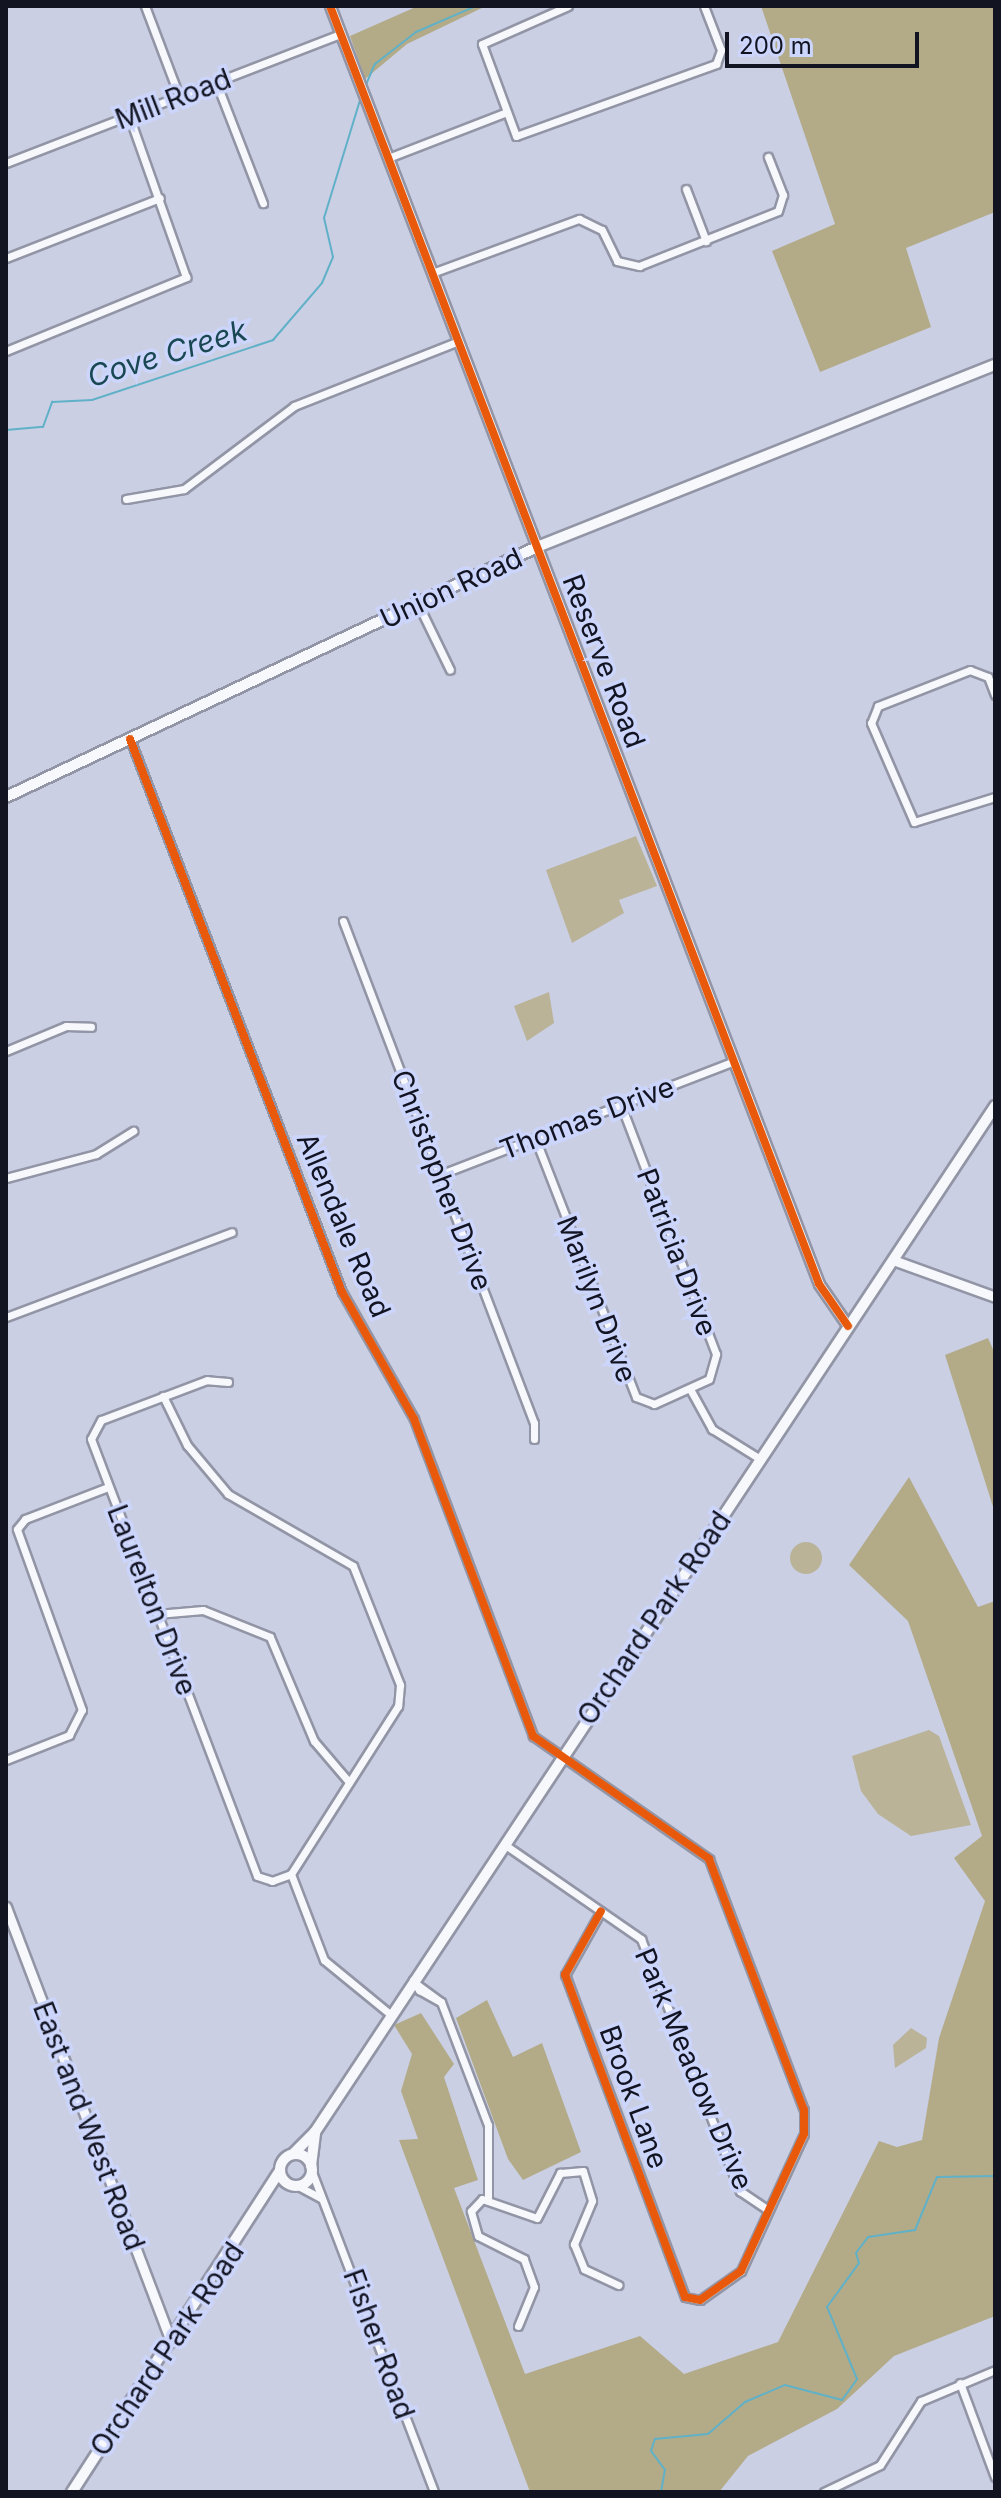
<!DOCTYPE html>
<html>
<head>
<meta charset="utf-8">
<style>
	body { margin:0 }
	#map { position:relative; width:1001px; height:2498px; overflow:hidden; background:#cacfe4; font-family:Inter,sans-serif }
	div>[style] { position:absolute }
	.green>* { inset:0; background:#bab398 }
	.round { border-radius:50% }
	.forest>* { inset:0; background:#b3ab88 }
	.stream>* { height:2px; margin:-1px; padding:0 1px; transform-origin:1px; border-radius:1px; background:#60b1c8 }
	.roads { filter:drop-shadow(2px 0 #9295a5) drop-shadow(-2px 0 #9295a5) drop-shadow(0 2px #9295a5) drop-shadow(0 -2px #9295a5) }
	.minor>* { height:7px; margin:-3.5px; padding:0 3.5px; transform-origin:3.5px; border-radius:3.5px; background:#f7f8fb }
	.tertiary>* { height:9px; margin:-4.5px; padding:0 4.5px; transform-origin:4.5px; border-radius:4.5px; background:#f7f8fb }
	.secondary>* { height:10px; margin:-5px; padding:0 5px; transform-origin:5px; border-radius:5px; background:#f7f8fb }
	.secondary>.ring { margin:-5px; padding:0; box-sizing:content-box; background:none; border:10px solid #f7f8fb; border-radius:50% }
	.cycleway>* { height:8px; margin:-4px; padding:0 4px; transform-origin:4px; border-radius:4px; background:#e8590c }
	span { translate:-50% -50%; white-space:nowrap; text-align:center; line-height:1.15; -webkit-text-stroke:7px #ccd5fc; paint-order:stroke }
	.street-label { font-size:28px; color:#121422 }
	.water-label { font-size:30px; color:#194853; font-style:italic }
	.frame { position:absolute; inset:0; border:8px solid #121422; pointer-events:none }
	.scale { position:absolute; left:725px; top:32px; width:194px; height:36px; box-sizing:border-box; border:4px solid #121422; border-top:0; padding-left:10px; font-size:24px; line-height:28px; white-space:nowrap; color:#121422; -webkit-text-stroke:6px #ccd5fc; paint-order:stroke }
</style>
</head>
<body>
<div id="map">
	<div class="green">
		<i style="clip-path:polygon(636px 836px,657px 886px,619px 900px,624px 913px,572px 943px,546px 870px)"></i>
		<i style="clip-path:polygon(549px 992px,554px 1023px,527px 1041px,514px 1006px)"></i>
		<i class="round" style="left:790px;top:1542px;width:32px;height:32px"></i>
		<i style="clip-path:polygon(929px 1730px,939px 1736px,971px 1825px,911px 1836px,878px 1814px,861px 1791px,852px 1756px)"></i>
		<i style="clip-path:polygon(911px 2028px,927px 2038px,926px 2048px,895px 2068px,893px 2045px)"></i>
	</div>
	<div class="forest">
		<i style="clip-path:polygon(418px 6px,486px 6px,407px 44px,365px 79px,350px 36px)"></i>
		<i style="clip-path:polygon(761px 6px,995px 6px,995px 212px,906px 248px,931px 327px,820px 372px,772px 251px,835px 224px)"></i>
		<i style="clip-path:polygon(988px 1338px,995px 1354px,995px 1513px,945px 1355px)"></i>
		<i style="clip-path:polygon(909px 1477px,978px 1607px,995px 1601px,995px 2316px,894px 2356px,837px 2409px,748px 2456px,719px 2492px,530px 2492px,399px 2140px,418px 2139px,401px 2091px,412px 2054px,394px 2025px,421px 2013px,454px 2064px,444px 2077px,478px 2180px,454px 2188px,525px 2374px,640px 2336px,684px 2374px,778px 2342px,879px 2141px,897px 2147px,922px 2140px,939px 2038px,985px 1901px,954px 1858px,982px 1836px,908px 1621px,849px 1565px)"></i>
		<i style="clip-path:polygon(487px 2000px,513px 2057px,542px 2043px,581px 2152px,523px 2180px,508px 2159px,456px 2018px)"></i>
	</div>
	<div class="stream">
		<i style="left:365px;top:87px;width:25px;rotate:-67deg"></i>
		<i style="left:375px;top:64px;width:52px;rotate:-38deg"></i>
		<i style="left:416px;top:32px;width:65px;rotate:-23.4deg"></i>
		<i style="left:6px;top:430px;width:37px;rotate:-5deg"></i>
		<i style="left:43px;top:427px;width:27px;rotate:-70deg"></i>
		<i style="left:52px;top:402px;width:40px;rotate:-2.9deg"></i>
		<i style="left:92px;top:400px;width:191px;rotate:-18.3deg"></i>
		<i style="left:273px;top:340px;width:75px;rotate:-49.3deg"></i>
		<i style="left:322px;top:283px;width:28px;rotate:-67deg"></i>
		<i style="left:333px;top:257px;width:40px;rotate:-103deg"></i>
		<i style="left:324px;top:218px;width:127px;rotate:-73deg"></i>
		<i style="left:661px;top:2492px;width:22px;rotate:-80deg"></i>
		<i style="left:665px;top:2470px;width:24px;rotate:-126deg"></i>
		<i style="left:651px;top:2451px;width:13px;rotate:-72deg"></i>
		<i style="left:655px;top:2439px;width:53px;rotate:-5.4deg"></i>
		<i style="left:708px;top:2434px;width:49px;rotate:-40.9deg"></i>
		<i style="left:745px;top:2402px;width:43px;rotate:-23deg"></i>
		<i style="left:785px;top:2385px;width:59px;rotate:14.7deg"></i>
		<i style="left:842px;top:2400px;width:26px;rotate:-54deg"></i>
		<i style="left:857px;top:2379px;width:78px;rotate:-112.6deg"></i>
		<i style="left:827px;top:2307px;width:54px;rotate:-54deg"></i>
		<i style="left:859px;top:2263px;width:10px;rotate:-107deg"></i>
		<i style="left:856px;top:2253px;width:20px;rotate:-53deg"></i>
		<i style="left:868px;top:2237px;width:48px;rotate:-8.5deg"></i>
		<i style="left:915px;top:2230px;width:57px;rotate:-67.5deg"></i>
		<i style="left:937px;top:2177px;width:58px;rotate:-1deg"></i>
	</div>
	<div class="roads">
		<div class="minor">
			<i style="left:145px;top:6px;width:96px;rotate:69.3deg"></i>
			<i style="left:568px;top:6px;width:94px;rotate:156.2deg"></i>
			<i style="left:482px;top:44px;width:98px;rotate:69.7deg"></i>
			<i style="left:516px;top:136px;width:213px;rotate:-19.8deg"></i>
			<i style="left:716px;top:64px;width:15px;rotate:-70deg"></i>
			<i style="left:721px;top:50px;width:47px;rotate:-111.1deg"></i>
			<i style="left:216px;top:82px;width:130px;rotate:68.8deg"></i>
			<i style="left:388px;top:158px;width:124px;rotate:-21.2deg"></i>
			<i style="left:6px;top:163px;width:359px;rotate:-21.1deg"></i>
			<i style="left:686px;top:189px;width:56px;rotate:69deg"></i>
			<i style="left:6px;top:258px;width:165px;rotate:-21.3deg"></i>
			<i style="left:432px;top:273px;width:157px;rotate:-20.2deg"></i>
			<i style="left:579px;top:219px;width:25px;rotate:26deg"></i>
			<i style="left:602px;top:230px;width:34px;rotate:64deg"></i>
			<i style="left:617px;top:261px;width:23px;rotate:13deg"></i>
			<i style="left:639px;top:266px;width:149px;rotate:-21.6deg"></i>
			<i style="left:778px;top:211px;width:17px;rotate:-73deg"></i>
			<i style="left:783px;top:195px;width:41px;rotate:-111.5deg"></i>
			<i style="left:6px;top:351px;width:195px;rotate:-22.3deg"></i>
			<i style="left:186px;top:277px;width:171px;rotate:-109.5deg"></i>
			<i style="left:126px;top:499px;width:59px;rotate:-9.8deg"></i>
			<i style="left:184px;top:489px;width:138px;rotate:-37deg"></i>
			<i style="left:294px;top:406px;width:177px;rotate:-21.5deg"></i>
			<i style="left:418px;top:604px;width:73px;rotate:64.1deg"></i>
			<i style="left:995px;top:695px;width:19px;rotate:-111deg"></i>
			<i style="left:988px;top:677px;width:19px;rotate:-159deg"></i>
			<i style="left:970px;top:670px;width:99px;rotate:158.6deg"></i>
			<i style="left:878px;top:706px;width:18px;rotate:112deg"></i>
			<i style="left:871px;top:723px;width:108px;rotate:66.5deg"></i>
			<i style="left:914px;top:822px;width:85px;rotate:-17.2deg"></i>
			<i style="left:130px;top:739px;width:592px;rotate:69.03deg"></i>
			<i style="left:342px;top:1292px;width:146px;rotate:60.4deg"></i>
			<i style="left:414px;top:1419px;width:339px;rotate:69.4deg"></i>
			<i style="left:533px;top:1736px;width:215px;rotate:34.9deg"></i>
			<i style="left:709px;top:1859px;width:268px;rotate:69.3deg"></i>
			<i style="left:804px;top:2110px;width:24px;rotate:90deg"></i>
			<i style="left:804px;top:2134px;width:151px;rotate:114.7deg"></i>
			<i style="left:741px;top:2271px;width:50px;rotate:144.7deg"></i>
			<i style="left:700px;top:2300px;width:15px;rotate:-169deg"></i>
			<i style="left:685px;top:2297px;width:344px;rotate:-110.4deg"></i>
			<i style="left:565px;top:1975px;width:73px;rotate:-60.6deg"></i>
			<i style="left:343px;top:921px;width:537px;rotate:69.17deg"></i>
			<i style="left:534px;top:1423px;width:16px;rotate:90deg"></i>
			<i style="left:6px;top:1051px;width:65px;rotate:-22.6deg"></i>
			<i style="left:66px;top:1026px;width:25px;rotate:2deg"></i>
			<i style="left:535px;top:1138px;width:278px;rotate:68.7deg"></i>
			<i style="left:636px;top:1397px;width:19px;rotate:21deg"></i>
			<i style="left:654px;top:1404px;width:60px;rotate:-24.4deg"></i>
			<i style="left:709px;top:1379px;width:26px;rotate:-74deg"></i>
			<i style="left:716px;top:1354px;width:267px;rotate:-110.9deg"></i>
			<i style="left:439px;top:1175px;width:316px;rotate:-21.1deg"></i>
			<i style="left:6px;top:1178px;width:93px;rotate:-14.9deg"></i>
			<i style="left:96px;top:1154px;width:44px;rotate:-31.9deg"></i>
			<i style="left:6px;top:1317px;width:241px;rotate:-20.6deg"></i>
			<i style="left:228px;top:1382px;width:21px;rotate:-175deg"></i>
			<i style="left:207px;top:1380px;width:113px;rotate:159.3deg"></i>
			<i style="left:101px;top:1420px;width:21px;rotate:118deg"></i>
			<i style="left:91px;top:1439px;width:467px;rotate:69.2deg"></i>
			<i style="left:257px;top:1876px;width:16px;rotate:18deg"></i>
			<i style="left:272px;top:1881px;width:20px;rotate:-20deg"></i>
			<i style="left:690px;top:1389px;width:46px;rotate:61.2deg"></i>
			<i style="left:712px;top:1429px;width:57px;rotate:32deg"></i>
			<i style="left:163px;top:1396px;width:55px;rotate:63.9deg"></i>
			<i style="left:187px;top:1445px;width:64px;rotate:50.1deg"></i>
			<i style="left:228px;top:1494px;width:144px;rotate:29.9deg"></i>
			<i style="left:353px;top:1566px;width:128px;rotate:68.4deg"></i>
			<i style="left:400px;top:1685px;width:21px;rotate:95deg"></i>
			<i style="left:398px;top:1706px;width:199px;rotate:122.5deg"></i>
			<i style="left:157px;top:1614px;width:46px;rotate:-5deg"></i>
			<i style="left:203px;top:1610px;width:72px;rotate:21.9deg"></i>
			<i style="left:270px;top:1637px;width:113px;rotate:67.1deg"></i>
			<i style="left:314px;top:1741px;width:52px;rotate:49.6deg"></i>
			<i style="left:6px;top:1760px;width:68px;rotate:-21.6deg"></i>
			<i style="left:69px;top:1735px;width:28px;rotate:-63deg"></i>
			<i style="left:82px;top:1710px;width:192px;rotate:-109.8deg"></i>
			<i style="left:17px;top:1529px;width:13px;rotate:-51deg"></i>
			<i style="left:25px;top:1519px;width:89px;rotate:-21.1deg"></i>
			<i style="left:504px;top:1844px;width:167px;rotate:34.7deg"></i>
			<i style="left:641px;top:1939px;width:271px;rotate:68.6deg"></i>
			<i style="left:740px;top:2191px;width:34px;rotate:34deg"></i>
			<i style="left:291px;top:1874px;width:92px;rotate:69deg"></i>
			<i style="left:324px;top:1960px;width:85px;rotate:39.3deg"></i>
			<i style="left:413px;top:1980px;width:12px;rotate:59deg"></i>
			<i style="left:419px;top:1990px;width:25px;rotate:29deg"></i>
			<i style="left:441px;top:2002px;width:29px;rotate:-144deg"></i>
			<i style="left:441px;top:2002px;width:132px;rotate:69.1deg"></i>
			<i style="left:488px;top:2125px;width:72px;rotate:90deg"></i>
			<i style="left:312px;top:2172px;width:342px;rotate:69.1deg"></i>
			<i style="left:298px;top:2186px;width:26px;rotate:28deg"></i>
			<i style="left:518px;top:2326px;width:42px;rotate:-67.7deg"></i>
			<i style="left:534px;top:2287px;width:30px;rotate:-110deg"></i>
			<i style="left:524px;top:2259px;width:51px;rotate:-153.4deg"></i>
			<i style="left:478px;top:2236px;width:26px;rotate:-106deg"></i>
			<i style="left:471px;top:2211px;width:16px;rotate:-47deg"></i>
			<i style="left:482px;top:2199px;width:58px;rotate:19.1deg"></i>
			<i style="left:537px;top:2218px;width:51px;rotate:-62.9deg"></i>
			<i style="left:560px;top:2173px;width:23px;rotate:-5deg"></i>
			<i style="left:583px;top:2171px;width:31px;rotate:73deg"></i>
			<i style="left:592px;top:2201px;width:47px;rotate:112.7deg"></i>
			<i style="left:574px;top:2244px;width:27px;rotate:68deg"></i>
			<i style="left:584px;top:2269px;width:38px;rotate:25deg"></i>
			<i style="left:960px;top:2383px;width:100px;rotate:69.6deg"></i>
			<i style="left:824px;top:2492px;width:62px;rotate:-25.7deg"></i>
			<i style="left:880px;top:2465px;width:76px;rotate:-57.4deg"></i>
			<i style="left:921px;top:2401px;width:80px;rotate:-22.7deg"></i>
		</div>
		<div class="tertiary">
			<i style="left:330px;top:6px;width:1368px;rotate:69.06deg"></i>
			<i style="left:819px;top:1284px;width:51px;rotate:55.4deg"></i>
			<i style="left:893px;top:1260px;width:109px;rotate:19.9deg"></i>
			<i style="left:6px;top:1907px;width:465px;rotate:69.2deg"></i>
		</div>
		<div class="secondary">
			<i style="left:6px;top:797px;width:587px;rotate:-25.21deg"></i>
			<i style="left:537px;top:547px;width:493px;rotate:-21.7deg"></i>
			<i class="ring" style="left:280px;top:2154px;width:22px;height:22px"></i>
			<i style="left:293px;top:2154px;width:31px;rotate:-45deg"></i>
			<i style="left:315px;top:2132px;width:1231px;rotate:-56.46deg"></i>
			<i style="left:311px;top:2166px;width:34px;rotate:-83deg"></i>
			<i style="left:72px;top:2492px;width:383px;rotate:-57.1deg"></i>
		</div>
	</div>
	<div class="cycleway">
		<i style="left:330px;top:6px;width:1368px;rotate:69.06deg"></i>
		<i style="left:819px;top:1284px;width:51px;rotate:55.4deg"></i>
		<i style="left:130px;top:739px;width:592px;rotate:69.03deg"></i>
		<i style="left:342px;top:1292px;width:146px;rotate:60.4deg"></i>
		<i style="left:414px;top:1419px;width:339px;rotate:69.4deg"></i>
		<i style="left:533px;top:1736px;width:215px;rotate:34.9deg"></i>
		<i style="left:709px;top:1859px;width:268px;rotate:69.3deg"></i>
		<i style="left:804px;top:2110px;width:24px;rotate:90deg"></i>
		<i style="left:804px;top:2134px;width:151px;rotate:114.7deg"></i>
		<i style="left:741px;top:2271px;width:50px;rotate:144.7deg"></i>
		<i style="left:700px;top:2300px;width:15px;rotate:-169deg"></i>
		<i style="left:685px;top:2297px;width:344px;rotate:-110.4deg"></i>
		<i style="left:565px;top:1975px;width:73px;rotate:-60.6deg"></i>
	</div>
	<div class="street-label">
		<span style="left:173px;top:99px;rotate:-21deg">Mill Road</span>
		<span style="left:451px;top:588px;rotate:-25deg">Union Road</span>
		<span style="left:604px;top:661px;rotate:69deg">Reserve Road</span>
		<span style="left:587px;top:1118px;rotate:-21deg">Thomas Drive</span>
		<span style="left:442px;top:1180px;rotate:69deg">Christopher Drive</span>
		<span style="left:344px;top:1225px;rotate:67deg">Allendale Road</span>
		<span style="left:677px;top:1252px;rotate:69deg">Patricia Drive</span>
		<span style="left:597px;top:1299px;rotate:69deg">Marilyn Drive</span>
		<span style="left:152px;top:1600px;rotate:69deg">Laurelton Drive</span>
		<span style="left:654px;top:1618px;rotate:-56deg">Orchard Park Road</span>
		<span style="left:694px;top:2069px;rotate:67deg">Park Meadow Drive</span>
		<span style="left:634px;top:2097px;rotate:70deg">Brook Lane</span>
		<span style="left:89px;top:2126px;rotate:69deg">East and West Road</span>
		<span style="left:379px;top:2344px;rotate:70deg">Fisher Road</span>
		<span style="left:167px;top:2349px;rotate:-56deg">Orchard Park Road</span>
	</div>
	<div class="water-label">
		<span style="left:167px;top:353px;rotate:-17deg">Cove Creek</span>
	</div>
	<div class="frame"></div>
	<div class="scale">200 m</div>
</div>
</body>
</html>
